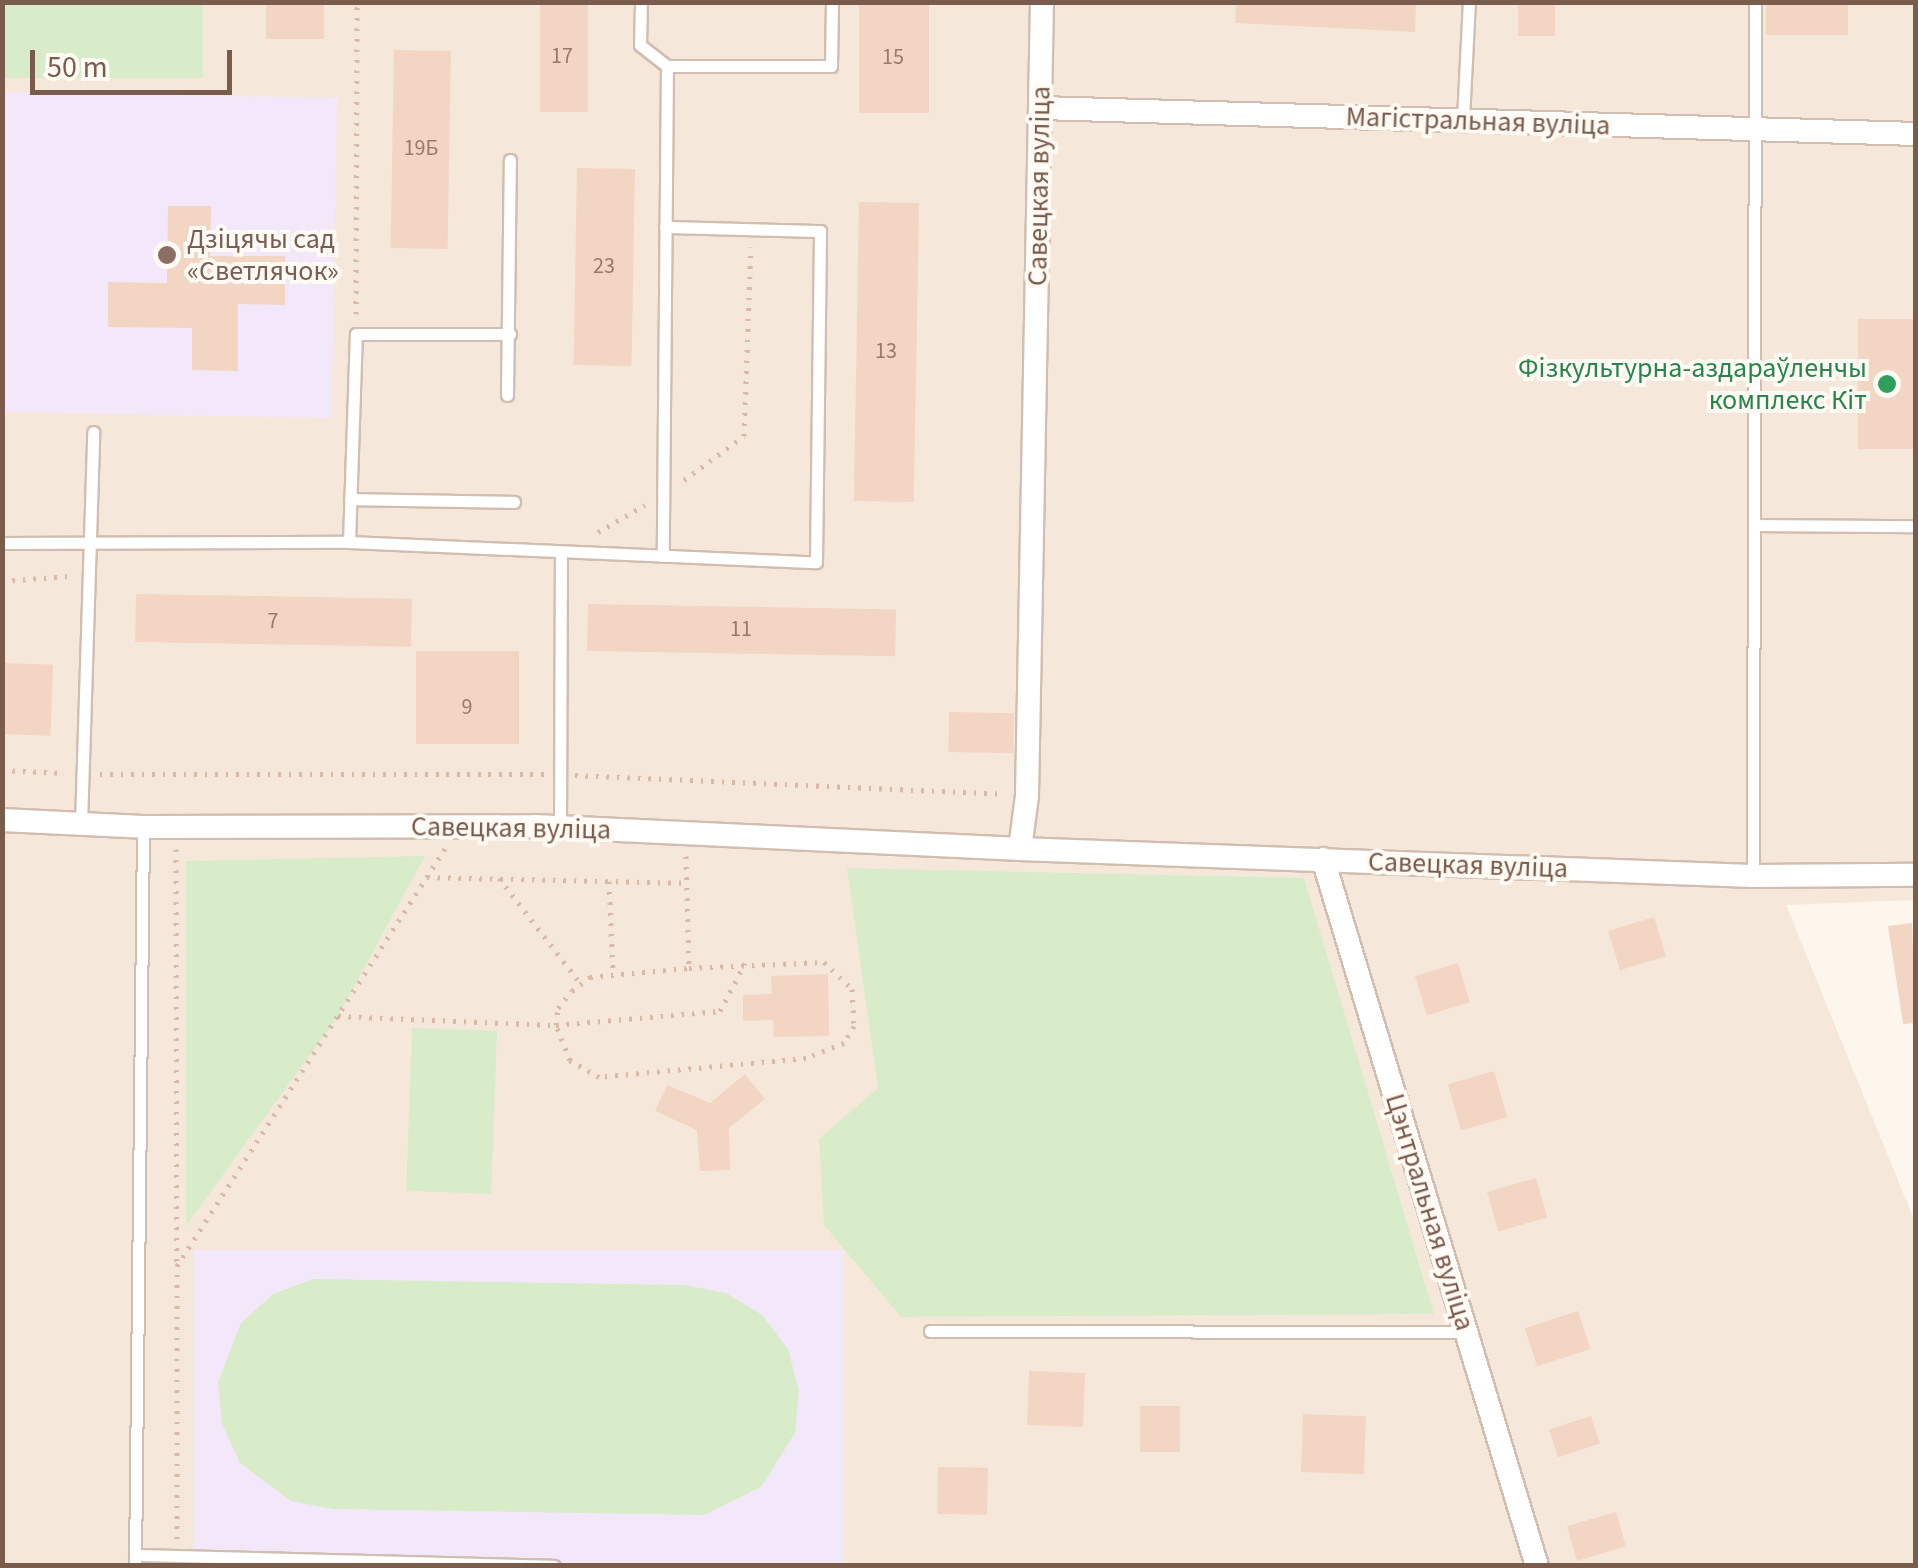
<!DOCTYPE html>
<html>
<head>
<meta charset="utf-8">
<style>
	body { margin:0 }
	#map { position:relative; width:1918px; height:1568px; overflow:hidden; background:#fdf6ec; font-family:"Source Sans 3",sans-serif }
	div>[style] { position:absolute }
	.residential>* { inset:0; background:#f5e8da }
	.education>* { inset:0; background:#f3e8fa; transform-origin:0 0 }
	.green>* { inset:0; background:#d8ecc9; transform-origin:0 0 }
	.building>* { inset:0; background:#f3d5c3; transform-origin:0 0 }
	.path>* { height:5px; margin-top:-2.5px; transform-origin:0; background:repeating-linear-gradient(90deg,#d9b8a5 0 2.5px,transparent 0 10.5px) }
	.roads { filter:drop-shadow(2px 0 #d1beb0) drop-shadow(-2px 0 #d1beb0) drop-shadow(0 2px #d1beb0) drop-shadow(0 -2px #d1beb0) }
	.service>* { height:11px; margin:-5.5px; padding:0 5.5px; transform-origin:5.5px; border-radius:5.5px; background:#fff }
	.minor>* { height:22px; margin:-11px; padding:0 11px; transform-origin:11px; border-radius:11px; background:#fff }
	.dots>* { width:28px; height:28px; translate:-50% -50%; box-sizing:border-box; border:5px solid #fffaf3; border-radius:50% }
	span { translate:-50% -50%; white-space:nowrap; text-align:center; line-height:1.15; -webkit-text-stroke:8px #fffaf3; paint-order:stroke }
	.number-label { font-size:22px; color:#987a6a }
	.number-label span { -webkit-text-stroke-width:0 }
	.street-label { font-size:28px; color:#7a5c4d }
	.education-label { font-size:28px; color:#785e54 }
	.left { translate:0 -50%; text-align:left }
	.leisure-label { font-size:28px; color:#27864d }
	.right { translate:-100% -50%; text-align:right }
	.frame { position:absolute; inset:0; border:5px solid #7a5c4d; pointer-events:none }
	.scale { position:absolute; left:30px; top:50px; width:202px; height:45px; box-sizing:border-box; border:5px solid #7a5c4d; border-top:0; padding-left:12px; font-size:30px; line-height:35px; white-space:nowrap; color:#7a5c4d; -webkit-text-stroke:8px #fffaf3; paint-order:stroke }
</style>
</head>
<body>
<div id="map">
	<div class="residential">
		<i style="clip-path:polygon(3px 3px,1915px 3px,1915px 900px,1786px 905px,1915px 1222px,1915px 1565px,3px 1566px)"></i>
	</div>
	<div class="education">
		<i style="left:3px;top:92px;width:334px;height:320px;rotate:1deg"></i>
		<i style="left:193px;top:1250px;width:651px;height:316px"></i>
	</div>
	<div class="green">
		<i style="left:2px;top:3px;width:201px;height:75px"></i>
		<i style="clip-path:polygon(425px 856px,338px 1016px,186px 1226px,186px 861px)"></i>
		<i style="clip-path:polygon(847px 868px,1304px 878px,1434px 1314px,901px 1317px,824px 1225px,819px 1139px,878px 1088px)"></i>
		<i style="left:412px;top:1028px;width:85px;height:163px;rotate:2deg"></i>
		<i style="clip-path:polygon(313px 1279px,684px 1285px,726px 1293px,762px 1315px,788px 1349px,799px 1391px,795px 1433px,761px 1487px,704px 1515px,333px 1509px,291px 1501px,240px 1463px,222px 1424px,218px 1382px,241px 1323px,273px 1294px)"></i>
	</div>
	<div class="building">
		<i style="left:266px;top:2px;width:58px;height:37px"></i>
		<i style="left:540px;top:2px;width:48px;height:110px"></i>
		<i style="left:859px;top:2px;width:70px;height:111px"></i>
		<i style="clip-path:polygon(1236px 2px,1416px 2px,1415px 32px,1235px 23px)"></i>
		<i style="left:1518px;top:2px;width:37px;height:34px"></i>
		<i style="left:1766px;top:2px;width:82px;height:33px"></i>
		<i style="left:394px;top:50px;width:57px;height:198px;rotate:1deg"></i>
		<i style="left:577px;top:168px;width:58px;height:197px;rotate:1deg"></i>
		<i style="left:859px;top:202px;width:60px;height:299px;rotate:1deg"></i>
		<i style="clip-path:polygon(168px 206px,211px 206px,210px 256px,285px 256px,285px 305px,238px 304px,238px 371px,192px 370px,192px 328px,108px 327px,108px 282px,167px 283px)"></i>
		<i style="left:1858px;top:319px;width:58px;height:130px"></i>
		<i style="left:136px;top:594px;width:276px;height:48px;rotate:1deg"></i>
		<i style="left:588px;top:604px;width:308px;height:47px;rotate:1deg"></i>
		<i style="left:416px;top:651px;width:103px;height:93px"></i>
		<i style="left:2px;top:663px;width:51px;height:71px;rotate:2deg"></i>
		<i style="left:949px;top:712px;width:65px;height:40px;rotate:1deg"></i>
		<i style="left:1654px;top:917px;width:41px;height:48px;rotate:73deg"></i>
		<i style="clip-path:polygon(1912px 923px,1916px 1023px,1903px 1024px,1888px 926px)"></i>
		<i style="left:1458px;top:963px;width:41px;height:45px;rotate:73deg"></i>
		<i style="clip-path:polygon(828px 974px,829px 1036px,774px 1037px,773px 1020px,743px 1021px,743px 995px,772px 994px,771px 976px)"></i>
		<i style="left:1494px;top:1071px;width:48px;height:48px;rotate:74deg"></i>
		<i style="clip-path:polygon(745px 1074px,765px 1099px,729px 1128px,730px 1170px,700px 1171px,697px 1130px,655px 1111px,667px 1085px,710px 1103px)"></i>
		<i style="left:1536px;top:1178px;width:41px;height:51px;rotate:74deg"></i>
		<i style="left:1578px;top:1311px;width:40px;height:56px;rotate:72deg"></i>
		<i style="left:1029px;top:1371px;width:56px;height:54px;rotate:2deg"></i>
		<i style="left:1140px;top:1406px;width:40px;height:46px"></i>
		<i style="left:1303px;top:1414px;width:63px;height:58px;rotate:2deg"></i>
		<i style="left:1591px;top:1416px;width:29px;height:44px;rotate:72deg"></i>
		<i style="left:938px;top:1467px;width:50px;height:47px;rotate:1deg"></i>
		<i style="left:1616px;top:1512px;width:36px;height:51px;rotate:74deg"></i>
	</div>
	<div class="path">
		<i style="left:356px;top:314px;width:312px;rotate:-89.8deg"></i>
		<i style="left:684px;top:480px;width:74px;rotate:-36.3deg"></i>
		<i style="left:744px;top:436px;width:189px;rotate:-87.9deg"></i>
		<i style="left:598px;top:532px;width:54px;rotate:-29.9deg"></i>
		<i style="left:2px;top:581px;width:68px;rotate:-4.2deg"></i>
		<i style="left:2px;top:770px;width:62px;rotate:2.8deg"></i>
		<i style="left:100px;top:774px;width:444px"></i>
		<i style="left:575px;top:775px;width:429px;rotate:2.5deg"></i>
		<i style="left:176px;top:849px;width:414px;rotate:89.9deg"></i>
		<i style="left:686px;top:856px;width:112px;rotate:88.5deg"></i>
		<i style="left:689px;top:968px;width:135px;rotate:-2.5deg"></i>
		<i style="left:824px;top:962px;width:39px;rotate:44deg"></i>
		<i style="left:852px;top:989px;width:37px;rotate:87deg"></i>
		<i style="left:854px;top:1026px;width:20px;rotate:120deg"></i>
		<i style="left:844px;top:1043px;width:41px;rotate:158.5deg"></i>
		<i style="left:806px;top:1058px;width:208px;rotate:174.8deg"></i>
		<i style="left:599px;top:1077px;width:34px;rotate:-150deg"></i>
		<i style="left:570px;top:1060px;width:38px;rotate:-112deg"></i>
		<i style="left:556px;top:1025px;width:17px;rotate:-83deg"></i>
		<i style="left:558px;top:1008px;width:22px;rotate:-51deg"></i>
		<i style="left:572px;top:991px;width:23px;rotate:-38deg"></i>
		<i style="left:590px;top:977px;width:99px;rotate:-5.2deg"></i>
		<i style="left:427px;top:877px;width:260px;rotate:1.3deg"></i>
		<i style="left:499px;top:878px;width:134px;rotate:52.3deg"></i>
		<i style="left:609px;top:881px;width:92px;rotate:87.5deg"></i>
		<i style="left:338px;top:1016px;width:218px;rotate:2.4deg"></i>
		<i style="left:556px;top:1025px;width:165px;rotate:-4.9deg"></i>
		<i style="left:720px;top:1011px;width:54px;rotate:-62.5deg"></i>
		<i style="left:177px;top:1539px;width:273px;rotate:-90deg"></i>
		<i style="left:177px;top:1266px;width:496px;rotate:-57.3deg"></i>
	</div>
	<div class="roads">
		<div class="service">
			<i style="left:641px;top:2px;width:43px;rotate:91.3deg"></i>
			<i style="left:640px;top:45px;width:34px;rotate:38deg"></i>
			<i style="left:667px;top:66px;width:490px;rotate:90.5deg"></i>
			<i style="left:667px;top:66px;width:164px"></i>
			<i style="left:831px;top:66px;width:64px;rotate:-89.1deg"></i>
			<i style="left:1463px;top:119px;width:117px;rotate:-87.1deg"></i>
			<i style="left:507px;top:395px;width:235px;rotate:-89.3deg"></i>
			<i style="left:350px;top:499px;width:164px;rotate:1deg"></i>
			<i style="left:1756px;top:525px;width:160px;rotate:0.4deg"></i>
			<i style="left:349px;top:542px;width:208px;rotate:-88.1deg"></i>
			<i style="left:356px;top:334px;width:154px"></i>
			<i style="left:2px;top:543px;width:347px;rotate:-0.2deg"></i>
			<i style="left:349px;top:542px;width:467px;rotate:2.5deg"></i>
			<i style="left:816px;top:562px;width:331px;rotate:-89.3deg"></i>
			<i style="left:820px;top:231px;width:155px;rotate:-178.5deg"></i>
			<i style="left:81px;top:824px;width:392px;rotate:-88.2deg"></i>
			<i style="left:560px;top:827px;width:274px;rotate:-89.8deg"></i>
			<i style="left:1753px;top:876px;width:874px;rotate:-89.87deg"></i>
			<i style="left:930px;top:1331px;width:536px;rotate:0.11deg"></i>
			<i style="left:135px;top:1555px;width:419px;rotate:1.5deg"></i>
			<i style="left:135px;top:1566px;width:739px;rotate:-89.38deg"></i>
		</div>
		<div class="minor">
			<i style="left:1041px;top:108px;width:875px;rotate:1.7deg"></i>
			<i style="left:2px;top:820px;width:141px;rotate:2.8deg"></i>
			<i style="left:143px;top:827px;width:392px;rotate:-0.1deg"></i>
			<i style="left:535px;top:826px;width:486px;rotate:2.7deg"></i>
			<i style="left:1020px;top:849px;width:53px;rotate:-82.5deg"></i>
			<i style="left:1027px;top:796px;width:794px;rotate:-88.92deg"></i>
			<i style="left:1020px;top:849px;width:733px;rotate:2.11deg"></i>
			<i style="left:1753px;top:876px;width:163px;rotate:-0.4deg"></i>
			<i style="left:1323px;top:859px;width:739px;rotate:73.16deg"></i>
		</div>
	</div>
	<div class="dots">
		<i style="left:167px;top:255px;background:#8d6e63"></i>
		<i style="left:1887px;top:384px;background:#2e9e5b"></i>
	</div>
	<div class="number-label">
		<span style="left:562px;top:57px">17</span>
		<span style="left:893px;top:58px">15</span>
		<span style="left:421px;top:149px">19Б</span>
		<span style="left:604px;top:267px">23</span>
		<span style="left:886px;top:352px">13</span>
		<span style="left:273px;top:622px">7</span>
		<span style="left:741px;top:630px">11</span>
		<span style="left:467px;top:708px">9</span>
	</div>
	<div class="street-label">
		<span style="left:1478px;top:121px;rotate:2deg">Магістральная вуліца</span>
		<span style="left:1039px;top:186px;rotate:-89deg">Савецкая вуліца</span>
		<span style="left:511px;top:828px;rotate:1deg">Савецкая вуліца</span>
		<span style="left:1468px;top:865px;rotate:2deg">Савецкая вуліца</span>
		<span style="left:1430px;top:1212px;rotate:73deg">Цэнтральная вуліца</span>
	</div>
	<div class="education-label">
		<span class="left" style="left:187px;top:255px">Дзіцячы сад<br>«Светлячок»</span>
	</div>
	<div class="leisure-label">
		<span class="right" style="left:1867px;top:384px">Фізкультурна-аздараўленчы<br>комплекс Кіт</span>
	</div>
	<div class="frame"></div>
	<div class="scale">50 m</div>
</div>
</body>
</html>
